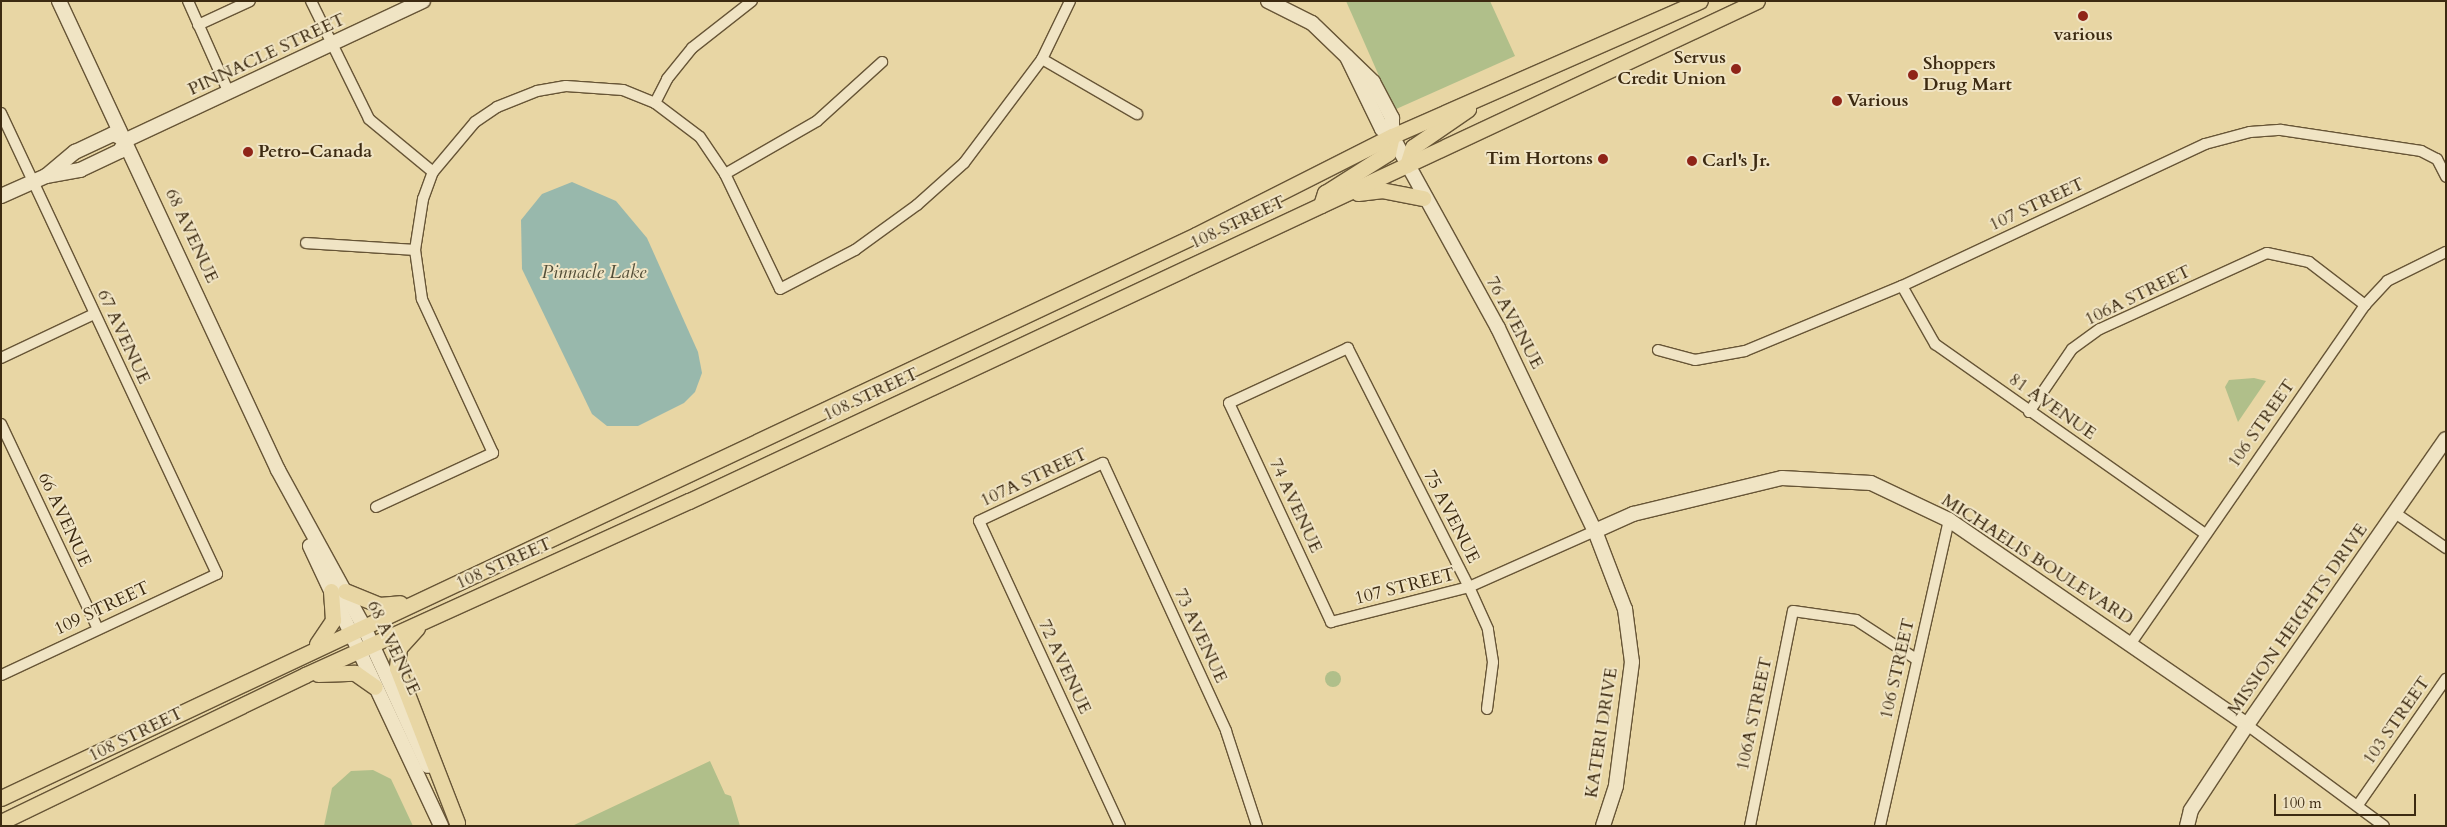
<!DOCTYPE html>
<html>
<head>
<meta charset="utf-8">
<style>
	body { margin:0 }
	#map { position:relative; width:2447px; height:827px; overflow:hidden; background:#e8d6a4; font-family:Cardo,serif }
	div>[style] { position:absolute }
	.green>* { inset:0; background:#b0bf8a }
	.round { border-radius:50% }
	.water>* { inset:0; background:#98b8ac }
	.roads { filter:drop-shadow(1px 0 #675536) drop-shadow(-1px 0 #675536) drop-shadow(0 1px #675536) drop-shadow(0 -1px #675536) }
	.street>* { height:10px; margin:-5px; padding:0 5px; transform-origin:5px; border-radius:5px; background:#f0e4c4 }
	.secondary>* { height:14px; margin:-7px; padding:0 7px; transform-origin:7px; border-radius:7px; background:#f0e4c4 }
	.primary>* { height:15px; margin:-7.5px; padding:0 7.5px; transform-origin:7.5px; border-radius:7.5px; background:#e8d6a4 }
	.dots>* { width:14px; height:14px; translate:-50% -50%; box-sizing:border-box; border:2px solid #f0e4c4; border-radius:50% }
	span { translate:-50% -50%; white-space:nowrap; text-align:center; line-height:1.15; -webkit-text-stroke:4px #f0e4c4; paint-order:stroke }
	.poi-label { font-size:18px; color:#3c2a11; font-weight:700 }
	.right { translate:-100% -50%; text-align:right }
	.left { translate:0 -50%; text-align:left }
	.street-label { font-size:18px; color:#3c2a11 }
	.water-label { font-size:19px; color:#534e38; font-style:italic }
	.frame { position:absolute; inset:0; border:2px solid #3c2a11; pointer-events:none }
	.scale { position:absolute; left:2274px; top:794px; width:142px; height:22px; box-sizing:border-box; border:2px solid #3c2a11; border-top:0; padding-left:6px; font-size:15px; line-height:18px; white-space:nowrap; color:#3c2a11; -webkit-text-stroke:4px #f0e4c4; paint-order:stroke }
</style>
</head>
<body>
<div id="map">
	<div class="green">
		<i style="clip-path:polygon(1346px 1px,1490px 1px,1515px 56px,1394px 110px)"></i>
		<i style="clip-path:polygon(2254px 378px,2266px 381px,2238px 422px,2225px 387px,2229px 380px)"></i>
		<i class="round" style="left:1325px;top:671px;width:16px;height:16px"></i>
		<i style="clip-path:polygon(710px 761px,725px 794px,731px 796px,740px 826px,572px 826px)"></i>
		<i style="clip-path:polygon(373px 770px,391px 779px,413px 826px,324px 826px,332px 788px,351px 771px)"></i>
	</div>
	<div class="water">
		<i style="clip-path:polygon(572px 182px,616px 201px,647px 238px,698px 352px,702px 373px,695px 392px,684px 403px,638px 426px,607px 426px,592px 414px,522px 269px,521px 220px,542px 194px)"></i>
	</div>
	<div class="roads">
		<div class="street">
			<i style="left:188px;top:1px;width:101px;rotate:66deg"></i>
			<i style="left:311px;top:1px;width:131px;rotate:63.8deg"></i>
			<i style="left:369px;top:119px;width:83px;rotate:39.6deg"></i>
			<i style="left:198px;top:25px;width:57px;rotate:-24.8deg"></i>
			<i style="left:1042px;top:59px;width:110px;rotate:30.1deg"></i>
			<i style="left:655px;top:103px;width:27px;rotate:-63deg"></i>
			<i style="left:667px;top:79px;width:40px;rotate:-51deg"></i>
			<i style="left:692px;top:48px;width:76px;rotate:-38.1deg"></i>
			<i style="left:1px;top:113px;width:509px;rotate:64.89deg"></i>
			<i style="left:217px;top:574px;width:238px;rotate:154.9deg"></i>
			<i style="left:725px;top:174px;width:106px;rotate:-29.9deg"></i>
			<i style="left:817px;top:121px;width:88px;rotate:-42.2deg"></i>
			<i style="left:306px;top:243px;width:109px;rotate:3.7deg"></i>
			<i style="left:1902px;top:286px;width:67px;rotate:60.4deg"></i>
			<i style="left:1935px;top:344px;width:330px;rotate:35.1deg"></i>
			<i style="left:1658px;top:350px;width:38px;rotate:15deg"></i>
			<i style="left:1695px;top:360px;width:51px;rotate:-10.2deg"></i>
			<i style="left:1745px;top:351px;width:170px;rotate:-22.5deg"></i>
			<i style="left:1902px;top:286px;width:335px;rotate:-25.1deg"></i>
			<i style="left:2205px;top:144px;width:47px;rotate:-14.9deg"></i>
			<i style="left:2250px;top:132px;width:31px;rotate:-4deg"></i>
			<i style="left:2281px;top:130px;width:142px;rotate:8.5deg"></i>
			<i style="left:2421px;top:151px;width:18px;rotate:27deg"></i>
			<i style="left:2437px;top:159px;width:20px;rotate:63deg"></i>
			<i style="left:1px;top:358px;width:103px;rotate:-25.3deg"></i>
			<i style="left:2029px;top:412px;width:76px;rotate:-55.7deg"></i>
			<i style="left:2072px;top:349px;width:34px;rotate:-36deg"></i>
			<i style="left:2100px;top:329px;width:183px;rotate:-24.5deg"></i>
			<i style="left:2267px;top:253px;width:43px;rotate:12.1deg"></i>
			<i style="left:2309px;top:262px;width:71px;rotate:37.5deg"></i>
			<i style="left:1px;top:424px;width:227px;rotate:64.7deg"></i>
			<i style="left:376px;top:507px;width:129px;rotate:-24.8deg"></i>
			<i style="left:493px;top:453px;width:170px;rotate:-114.8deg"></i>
			<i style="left:422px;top:299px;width:49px;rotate:-98.1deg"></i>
			<i style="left:415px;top:250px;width:52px;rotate:-81.1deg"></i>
			<i style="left:423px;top:199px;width:29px;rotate:-70deg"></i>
			<i style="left:433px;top:172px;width:65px;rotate:-50deg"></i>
			<i style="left:475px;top:122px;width:27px;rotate:-34deg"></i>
			<i style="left:497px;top:107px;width:43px;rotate:-21.8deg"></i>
			<i style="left:537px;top:91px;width:29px;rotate:-10deg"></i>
			<i style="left:566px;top:86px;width:57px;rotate:4deg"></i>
			<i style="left:623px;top:90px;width:35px;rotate:22deg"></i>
			<i style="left:655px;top:103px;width:56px;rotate:37.1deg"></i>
			<i style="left:700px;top:137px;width:45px;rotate:56deg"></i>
			<i style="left:725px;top:174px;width:127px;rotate:64.4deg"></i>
			<i style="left:780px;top:289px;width:85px;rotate:-27.5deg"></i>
			<i style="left:855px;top:250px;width:77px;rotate:-36deg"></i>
			<i style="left:917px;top:205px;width:63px;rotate:-41.8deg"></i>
			<i style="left:964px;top:163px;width:130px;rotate:-53.1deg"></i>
			<i style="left:1042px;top:59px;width:64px;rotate:-64.2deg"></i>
			<i style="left:2395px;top:513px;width:62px;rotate:34.5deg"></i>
			<i style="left:2131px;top:643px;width:411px;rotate:-55.3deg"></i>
			<i style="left:2365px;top:305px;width:33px;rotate:-47deg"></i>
			<i style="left:2387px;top:281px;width:66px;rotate:-26.2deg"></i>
			<i style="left:1487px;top:709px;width:47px;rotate:-82.7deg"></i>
			<i style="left:1493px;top:662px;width:33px;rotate:-99deg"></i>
			<i style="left:1488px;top:629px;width:46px;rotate:-114.3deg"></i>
			<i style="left:1469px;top:587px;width:268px;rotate:-116.9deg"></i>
			<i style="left:1348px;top:348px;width:131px;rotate:155.2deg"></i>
			<i style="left:1229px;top:403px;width:242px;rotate:65deg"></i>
			<i style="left:1331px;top:622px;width:142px;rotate:-14.2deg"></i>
			<i style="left:1469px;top:587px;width:138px;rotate:-24deg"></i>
			<i style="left:2247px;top:725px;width:170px;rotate:36.4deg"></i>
			<i style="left:2358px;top:805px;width:154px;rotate:-55.1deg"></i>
			<i style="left:1120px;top:826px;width:336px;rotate:-114.8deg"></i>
			<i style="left:979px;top:521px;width:137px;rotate:-25.1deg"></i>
			<i style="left:1103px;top:463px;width:295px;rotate:65.3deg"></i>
			<i style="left:1226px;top:731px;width:100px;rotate:71.9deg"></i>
			<i style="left:1750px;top:826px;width:219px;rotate:-78.7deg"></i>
			<i style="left:1793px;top:611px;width:64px;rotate:8.1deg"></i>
			<i style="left:1856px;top:620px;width:72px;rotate:33deg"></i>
			<i style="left:1880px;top:826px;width:314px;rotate:-77.3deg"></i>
		</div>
		<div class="secondary">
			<i style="left:59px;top:1px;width:518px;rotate:64.97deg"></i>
			<i style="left:278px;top:470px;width:177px;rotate:61.3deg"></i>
			<i style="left:363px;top:625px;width:155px;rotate:65.3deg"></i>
			<i style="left:1268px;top:1px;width:49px;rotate:26.6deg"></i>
			<i style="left:1312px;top:23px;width:85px;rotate:44deg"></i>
			<i style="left:1373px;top:82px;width:41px;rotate:62.2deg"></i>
			<i style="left:1392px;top:118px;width:18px;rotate:90deg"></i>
			<i style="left:1392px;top:136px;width:219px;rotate:61.1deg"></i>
			<i style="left:1498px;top:328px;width:225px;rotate:64.5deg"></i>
			<i style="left:1595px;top:531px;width:84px;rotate:69deg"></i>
			<i style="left:1625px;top:609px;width:53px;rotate:82.5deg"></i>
			<i style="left:1632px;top:662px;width:125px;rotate:97.4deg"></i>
			<i style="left:1616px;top:786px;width:42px;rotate:108deg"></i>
			<i style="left:1347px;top:57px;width:80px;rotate:64.1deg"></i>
			<i style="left:1382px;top:129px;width:12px;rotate:35deg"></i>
			<i style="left:126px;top:140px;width:328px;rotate:-25.1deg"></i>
			<i style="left:46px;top:176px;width:35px;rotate:-10deg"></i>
			<i style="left:80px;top:170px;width:44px;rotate:-25.4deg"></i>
			<i style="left:120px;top:151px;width:13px;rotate:-61deg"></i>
			<i style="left:1px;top:196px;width:49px;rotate:-24deg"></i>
			<i style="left:46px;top:176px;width:38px;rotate:-40deg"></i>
			<i style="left:75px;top:152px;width:42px;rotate:-25.3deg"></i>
			<i style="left:113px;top:134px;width:14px;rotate:25deg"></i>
			<i style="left:1595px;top:531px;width:42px;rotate:-24.1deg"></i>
			<i style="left:1633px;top:514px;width:153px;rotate:-13.6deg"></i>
			<i style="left:1782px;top:478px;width:89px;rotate:3.2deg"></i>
			<i style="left:1871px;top:483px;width:86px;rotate:25.4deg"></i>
			<i style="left:1949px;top:520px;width:362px;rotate:34.5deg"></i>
			<i style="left:310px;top:546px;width:309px;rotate:64.9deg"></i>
			<i style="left:2187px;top:826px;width:16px;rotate:-76deg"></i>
			<i style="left:2191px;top:810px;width:102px;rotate:-56.6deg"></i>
			<i style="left:2247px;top:725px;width:348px;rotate:-55.2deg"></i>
		</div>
		<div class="primary">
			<i style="left:1407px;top:165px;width:19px;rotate:-72deg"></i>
			<i style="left:1413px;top:147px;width:67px;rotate:-34.6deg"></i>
			<i style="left:1358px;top:193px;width:23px;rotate:-7deg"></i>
			<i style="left:1381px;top:190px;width:43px;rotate:10.8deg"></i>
			<i style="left:1321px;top:205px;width:13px;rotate:-72deg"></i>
			<i style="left:1325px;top:193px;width:75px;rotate:-32.4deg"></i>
			<i style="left:1388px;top:153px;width:17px;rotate:-77deg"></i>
			<i style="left:345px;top:591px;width:37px;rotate:22deg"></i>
			<i style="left:379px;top:605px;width:21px;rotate:-5deg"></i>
			<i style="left:417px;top:628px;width:27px;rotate:132deg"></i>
			<i style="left:399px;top:648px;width:20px;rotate:96deg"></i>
			<i style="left:397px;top:668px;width:166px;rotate:68.8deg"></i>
			<i style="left:317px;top:644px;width:29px;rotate:-56deg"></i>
			<i style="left:333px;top:620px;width:29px;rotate:-94deg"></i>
			<i style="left:318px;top:674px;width:37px;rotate:-2deg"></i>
			<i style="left:355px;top:673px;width:24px;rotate:35deg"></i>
			<i style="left:1px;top:798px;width:1321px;rotate:-25.23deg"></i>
			<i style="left:1196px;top:235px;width:220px;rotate:-26.8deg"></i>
			<i style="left:1392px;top:136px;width:336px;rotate:-23.7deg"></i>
			<i style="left:1px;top:822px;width:338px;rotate:-25.8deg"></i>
			<i style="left:305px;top:675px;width:422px;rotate:-24.4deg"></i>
			<i style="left:689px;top:501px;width:1179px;rotate:-25.09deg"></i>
		</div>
	</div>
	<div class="dots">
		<i style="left:2083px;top:16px;background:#8f2418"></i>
		<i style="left:1736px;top:69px;background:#8f2418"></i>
		<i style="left:1913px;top:75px;background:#8f2418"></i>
		<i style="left:1837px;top:101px;background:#8f2418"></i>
		<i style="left:248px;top:152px;background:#8f2418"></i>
		<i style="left:1603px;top:159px;background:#8f2418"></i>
		<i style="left:1692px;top:161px;background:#8f2418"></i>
	</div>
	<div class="poi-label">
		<span style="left:2083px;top:35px">various</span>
		<span class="right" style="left:1726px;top:69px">Servus<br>Credit Union</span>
		<span class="left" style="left:1923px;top:75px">Shoppers<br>Drug Mart</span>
		<span class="left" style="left:1847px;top:101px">Various</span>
		<span class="left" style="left:258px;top:152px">Petro-Canada</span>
		<span class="right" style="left:1593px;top:159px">Tim Hortons</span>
		<span class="left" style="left:1702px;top:161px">Carl's Jr.</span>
	</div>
	<div class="street-label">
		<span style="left:267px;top:55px;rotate:-25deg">PINNACLE STREET</span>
		<span style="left:2037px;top:205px;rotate:-25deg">107 STREET</span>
		<span style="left:1238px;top:223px;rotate:-25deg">108 STREET</span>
		<span style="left:191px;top:236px;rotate:65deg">68 AVENUE</span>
		<span style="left:2138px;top:296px;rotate:-26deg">106A STREET</span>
		<span style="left:1514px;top:323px;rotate:62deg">76 AVENUE</span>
		<span style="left:123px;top:337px;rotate:65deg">67 AVENUE</span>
		<span style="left:871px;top:395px;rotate:-25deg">108 STREET</span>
		<span style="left:2052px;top:407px;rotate:35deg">81 AVENUE</span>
		<span style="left:2262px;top:424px;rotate:-55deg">106 STREET</span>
		<span style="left:1034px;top:478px;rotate:-25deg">107A STREET</span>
		<span style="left:1295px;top:506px;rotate:65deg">74 AVENUE</span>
		<span style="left:1451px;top:517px;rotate:63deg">75 AVENUE</span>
		<span style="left:64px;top:520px;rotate:65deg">66 AVENUE</span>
		<span style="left:2037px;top:560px;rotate:33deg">MICHAELIS BOULEVARD</span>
		<span style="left:504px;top:564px;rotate:-24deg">108 STREET</span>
		<span style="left:1405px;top:587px;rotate:-14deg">107 STREET</span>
		<span style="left:102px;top:609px;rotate:-25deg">109 STREET</span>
		<span style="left:2298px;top:620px;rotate:-55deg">MISSION HEIGHTS DRIVE</span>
		<span style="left:1200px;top:636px;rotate:65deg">73 AVENUE</span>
		<span style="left:393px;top:648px;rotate:65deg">68 AVENUE</span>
		<span style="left:1064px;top:667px;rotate:65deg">72 AVENUE</span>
		<span style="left:1898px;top:669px;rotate:-77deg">106 STREET</span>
		<span style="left:1755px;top:714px;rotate:-78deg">106A STREET</span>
		<span style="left:2397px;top:721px;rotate:-55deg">103 STREET</span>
		<span style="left:1602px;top:733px;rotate:-81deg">KATERI DRIVE</span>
		<span style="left:136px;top:735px;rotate:-26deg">108 STREET</span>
	</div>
	<div class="water-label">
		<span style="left:594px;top:273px">Pinnacle Lake</span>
	</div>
	<div class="frame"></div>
	<div class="scale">100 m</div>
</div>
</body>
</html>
